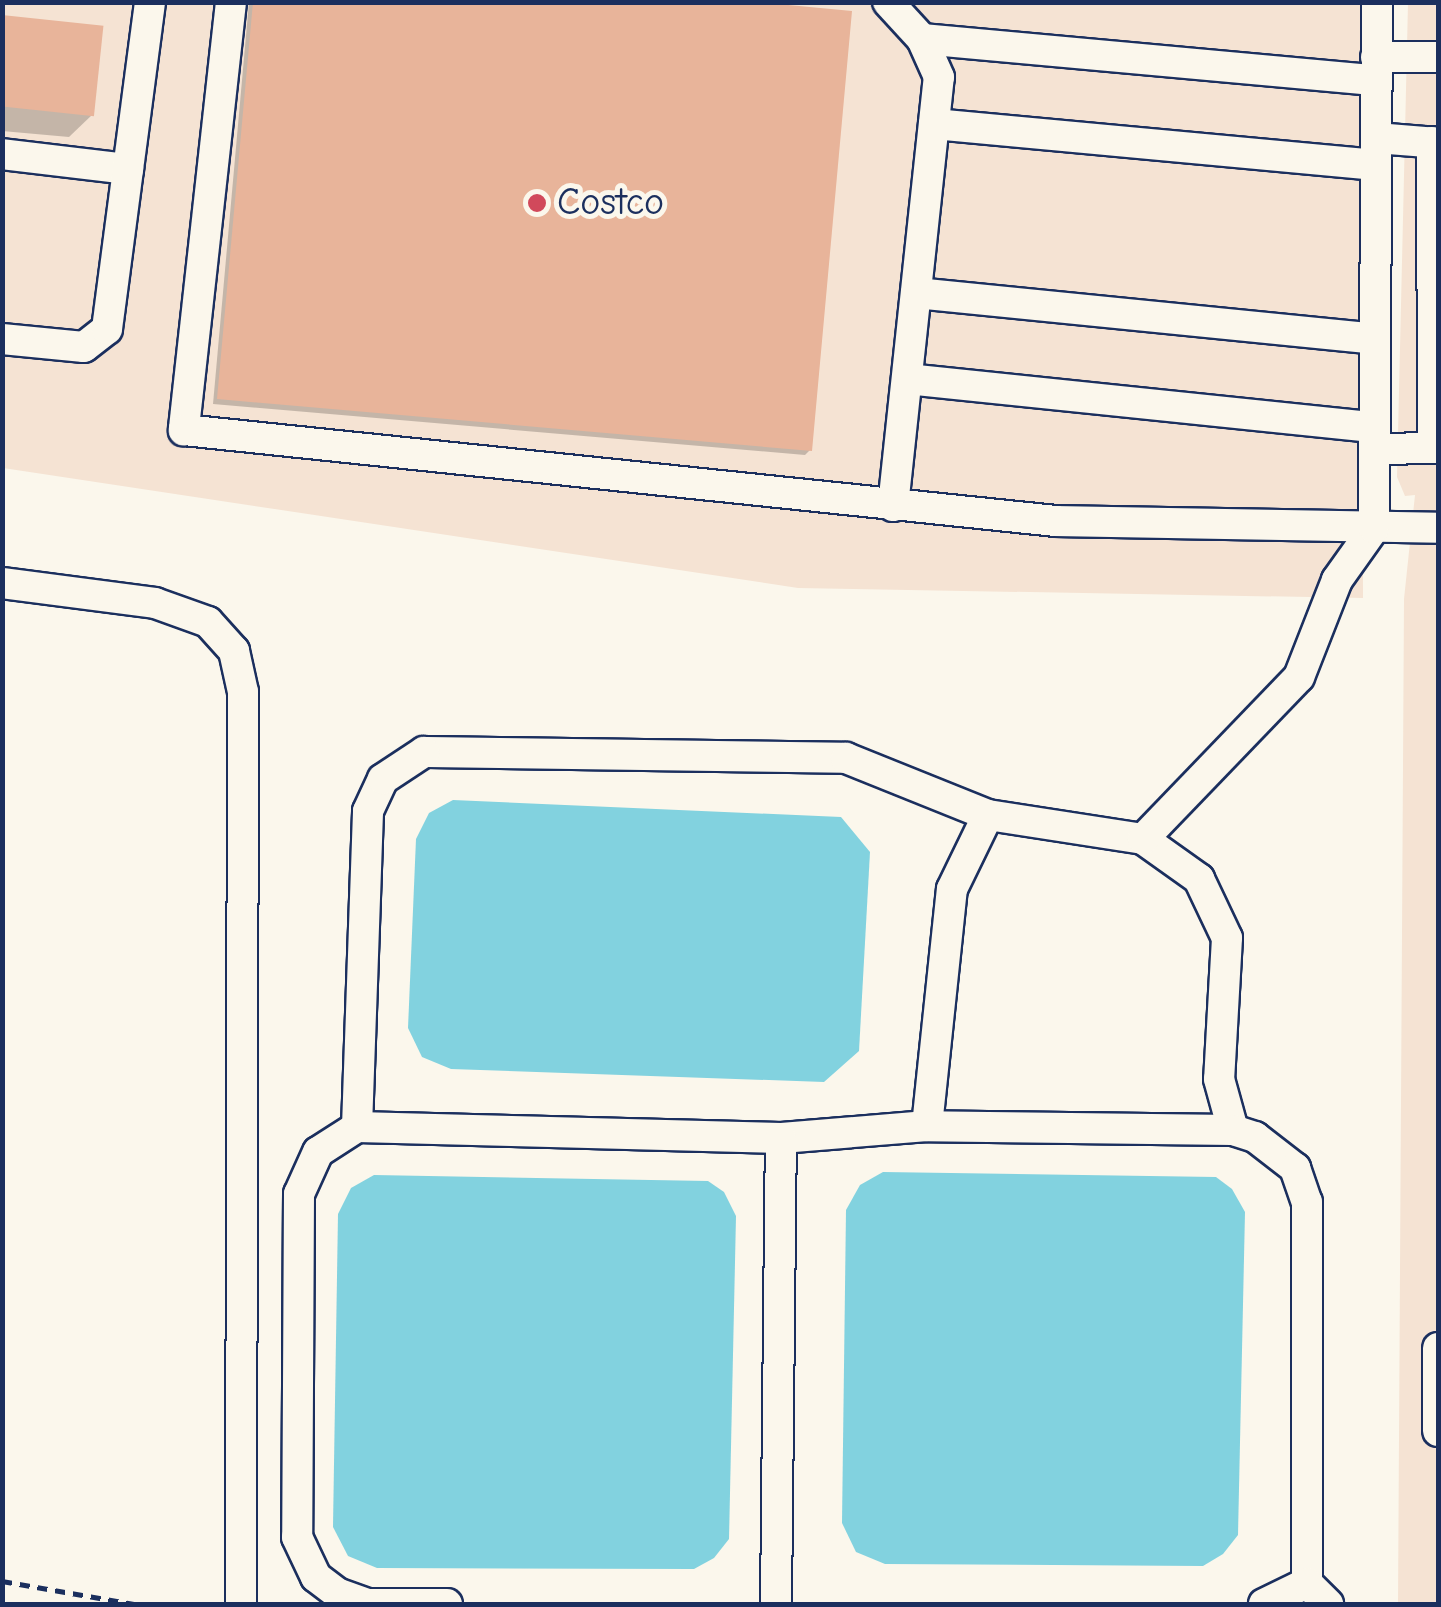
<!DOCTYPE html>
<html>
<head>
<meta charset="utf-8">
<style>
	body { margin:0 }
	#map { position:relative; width:1441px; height:1607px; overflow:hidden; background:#fbf7ec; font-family:"Comic Neue",sans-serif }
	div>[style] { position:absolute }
	.built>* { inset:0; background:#f5e3d3 }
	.water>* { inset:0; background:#82d2df }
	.shadow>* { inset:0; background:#0003 }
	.building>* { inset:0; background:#e8b49a; transform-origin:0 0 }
	.path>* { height:5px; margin-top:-2.5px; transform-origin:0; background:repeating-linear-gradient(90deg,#1b2f5e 0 10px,transparent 0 18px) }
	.roads { filter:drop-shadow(2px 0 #1b2f5e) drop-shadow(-2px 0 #1b2f5e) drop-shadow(0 2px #1b2f5e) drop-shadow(0 -2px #1b2f5e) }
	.minor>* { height:30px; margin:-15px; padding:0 15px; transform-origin:15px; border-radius:15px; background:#fbf7ec }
	.dots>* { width:28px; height:28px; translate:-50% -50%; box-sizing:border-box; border:5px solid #fbf7ec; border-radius:50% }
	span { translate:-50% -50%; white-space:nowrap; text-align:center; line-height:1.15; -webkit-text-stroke:10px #fbf7ec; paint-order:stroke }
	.poi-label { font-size:38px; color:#1b2f5e }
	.left { translate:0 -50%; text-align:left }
	.frame { position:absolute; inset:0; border:5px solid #1b2f5e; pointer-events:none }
</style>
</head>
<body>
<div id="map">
	<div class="built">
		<i style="clip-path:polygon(2px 3px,1362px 3px,1363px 598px,798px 588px,3px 468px)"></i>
		<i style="clip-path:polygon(1408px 3px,1438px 3px,1438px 1604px,1398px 1604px,1404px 599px,1415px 495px,1405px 496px,1397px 477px)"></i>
	</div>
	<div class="water">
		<i style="clip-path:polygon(453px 800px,841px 817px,870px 852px,859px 1051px,824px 1082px,451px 1069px,422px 1057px,408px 1028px,416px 839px,429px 813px)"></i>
		<i style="clip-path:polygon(883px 1172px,1216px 1177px,1232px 1189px,1245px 1212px,1238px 1535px,1223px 1554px,1203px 1566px,885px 1564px,856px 1552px,842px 1523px,846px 1210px,860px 1185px)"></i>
		<i style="clip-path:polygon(374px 1175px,708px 1181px,724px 1192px,736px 1216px,729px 1539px,714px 1558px,694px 1569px,377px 1568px,348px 1556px,333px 1527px,338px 1214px,351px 1188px)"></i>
	</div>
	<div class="shadow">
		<i style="clip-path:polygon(249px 2px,730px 2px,810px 450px,805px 455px,213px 404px)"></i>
		<i style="clip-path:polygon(2px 18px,93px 114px,69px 137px,2px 131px)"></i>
	</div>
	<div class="building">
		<i style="clip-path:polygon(253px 2px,758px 2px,852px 11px,812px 451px,217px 399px)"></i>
		<i style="left:2px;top:15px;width:102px;height:91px;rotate:6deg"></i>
	</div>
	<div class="path">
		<i style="left:2px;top:1581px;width:134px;rotate:9.9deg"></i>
	</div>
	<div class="roads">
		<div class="minor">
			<i style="left:231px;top:2px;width:431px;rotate:96.3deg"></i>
			<i style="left:184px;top:430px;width:876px;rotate:5.96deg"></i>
			<i style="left:1055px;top:521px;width:383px;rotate:1deg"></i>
			<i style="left:888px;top:2px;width:50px;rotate:47.4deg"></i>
			<i style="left:922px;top:39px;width:456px;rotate:5.2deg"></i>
			<i style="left:1376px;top:57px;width:62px"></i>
			<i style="left:934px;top:124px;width:444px;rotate:5.3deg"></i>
			<i style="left:1376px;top:138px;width:62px;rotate:4.6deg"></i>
			<i style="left:1432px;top:142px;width:306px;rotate:89.8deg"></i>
			<i style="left:2px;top:154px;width:127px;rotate:6.8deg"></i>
			<i style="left:916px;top:293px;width:461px;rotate:5.7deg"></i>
			<i style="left:2px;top:339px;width:82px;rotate:5.6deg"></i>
			<i style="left:84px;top:347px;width:29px;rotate:-38deg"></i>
			<i style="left:107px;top:329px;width:330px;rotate:-82.5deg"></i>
			<i style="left:907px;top:379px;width:470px;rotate:5.9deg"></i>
			<i style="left:1375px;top:449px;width:63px;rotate:-0.9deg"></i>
			<i style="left:893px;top:506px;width:431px;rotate:-83.9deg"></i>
			<i style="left:939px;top:77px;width:42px;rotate:-114.1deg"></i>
			<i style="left:2px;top:583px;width:154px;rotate:7.4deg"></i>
			<i style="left:155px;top:603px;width:56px;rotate:19.7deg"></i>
			<i style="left:208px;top:622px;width:39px;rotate:48deg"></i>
			<i style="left:234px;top:651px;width:42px;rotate:77.6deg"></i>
			<i style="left:243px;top:692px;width:912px;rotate:90.13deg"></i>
			<i style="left:424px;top:752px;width:422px;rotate:0.8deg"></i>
			<i style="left:846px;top:758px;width:153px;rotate:21.9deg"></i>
			<i style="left:988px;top:815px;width:157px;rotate:8.8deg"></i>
			<i style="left:1143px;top:839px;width:69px;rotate:35.5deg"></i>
			<i style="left:1199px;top:879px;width:65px;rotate:64.6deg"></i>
			<i style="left:1227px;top:938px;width:141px;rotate:93.2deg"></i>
			<i style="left:1219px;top:1079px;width:53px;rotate:74.6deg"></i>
			<i style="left:1233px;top:1130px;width:306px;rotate:-179.3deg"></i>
			<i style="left:927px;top:1126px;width:146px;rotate:175.3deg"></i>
			<i style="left:781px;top:1138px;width:424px;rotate:-178.5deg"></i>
			<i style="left:357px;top:1127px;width:316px;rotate:-88deg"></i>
			<i style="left:368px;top:811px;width:35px;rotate:-65deg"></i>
			<i style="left:383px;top:779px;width:49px;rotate:-33.4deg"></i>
			<i style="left:1143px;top:839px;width:225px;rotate:-46.1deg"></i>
			<i style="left:1299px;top:677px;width:104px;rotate:-68.6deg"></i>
			<i style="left:1337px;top:580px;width:64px;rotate:-54.6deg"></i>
			<i style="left:1374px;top:528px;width:526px;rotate:-89.67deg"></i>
			<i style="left:927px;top:1126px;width:238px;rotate:-84deg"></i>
			<i style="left:952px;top:889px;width:82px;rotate:-64.1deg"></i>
			<i style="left:357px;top:1127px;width:46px;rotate:147.3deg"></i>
			<i style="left:318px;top:1152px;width:46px;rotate:114.3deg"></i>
			<i style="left:299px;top:1194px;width:343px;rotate:90.3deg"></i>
			<i style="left:297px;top:1537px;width:44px;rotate:64.6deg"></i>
			<i style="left:316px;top:1577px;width:26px;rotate:37deg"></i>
			<i style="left:337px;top:1593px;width:32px;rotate:20deg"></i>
			<i style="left:367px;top:1604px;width:80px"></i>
			<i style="left:1233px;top:1130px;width:23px;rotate:18deg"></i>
			<i style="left:1255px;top:1137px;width:51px;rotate:37.8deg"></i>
			<i style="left:1295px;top:1168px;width:36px;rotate:71deg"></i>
			<i style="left:1307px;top:1202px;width:381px;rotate:90deg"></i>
			<i style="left:1307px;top:1583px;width:48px;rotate:154deg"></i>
			<i style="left:1438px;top:1348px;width:83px;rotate:90deg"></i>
			<i style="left:1307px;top:1583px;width:30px;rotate:45deg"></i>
			<i style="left:776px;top:1604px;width:466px;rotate:-89.4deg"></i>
		</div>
	</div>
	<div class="dots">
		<i style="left:537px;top:203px;background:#d1495b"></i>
	</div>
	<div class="poi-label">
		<span class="left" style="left:557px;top:203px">Costco</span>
	</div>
	<div class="frame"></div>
</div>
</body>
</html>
